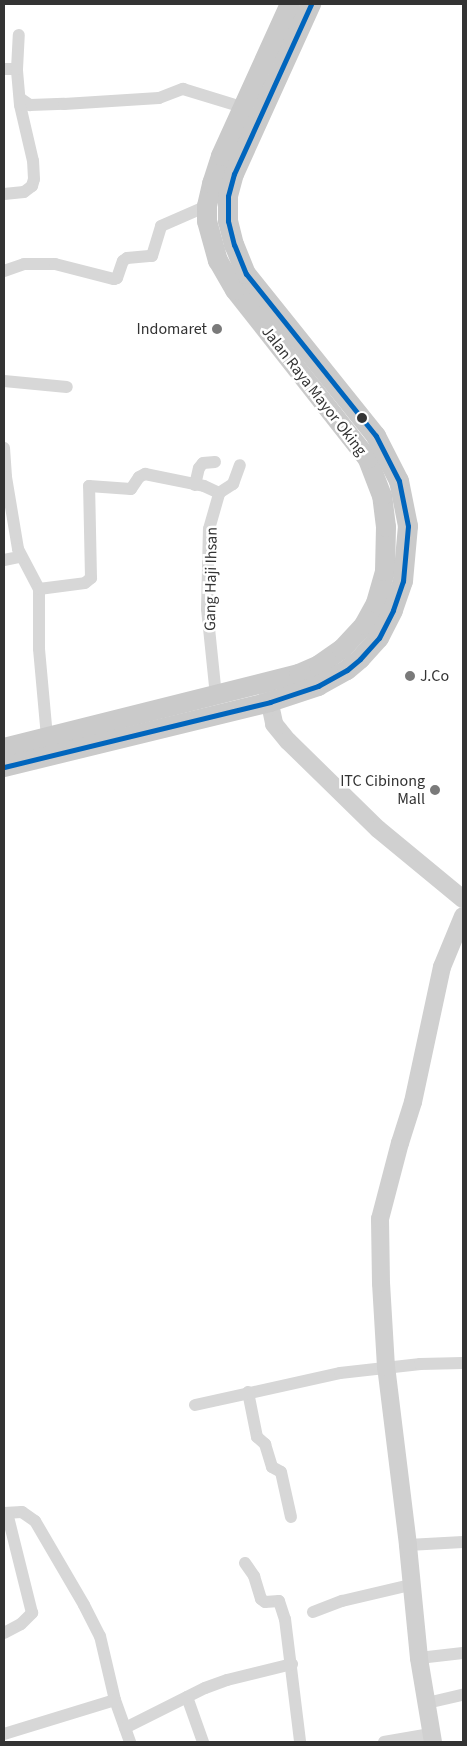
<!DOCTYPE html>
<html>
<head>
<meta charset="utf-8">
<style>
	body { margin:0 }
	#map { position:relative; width:467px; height:1746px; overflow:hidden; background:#fff; font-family:"Source Sans 3",sans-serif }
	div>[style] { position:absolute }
	.street>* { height:12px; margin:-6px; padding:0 6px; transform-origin:6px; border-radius:6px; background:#d7d7d7 }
	.secondary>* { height:18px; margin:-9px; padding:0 9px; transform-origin:9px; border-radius:9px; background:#d0d0d0 }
	.primary>* { height:20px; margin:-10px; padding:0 10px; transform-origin:10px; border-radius:10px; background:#cacaca }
	.bus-1>* { height:5px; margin:-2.5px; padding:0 2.5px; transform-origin:2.5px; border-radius:2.5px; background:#0065bd }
	.dots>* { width:14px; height:14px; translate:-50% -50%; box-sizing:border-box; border:2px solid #fff; border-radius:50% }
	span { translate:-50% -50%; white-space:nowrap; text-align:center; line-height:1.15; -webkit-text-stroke:5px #fff; paint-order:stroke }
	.poi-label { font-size:16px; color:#333 }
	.right { translate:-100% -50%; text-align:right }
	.left { translate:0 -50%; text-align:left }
	.street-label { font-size:16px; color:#333 }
	.frame { position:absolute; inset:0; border:5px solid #333; pointer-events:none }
</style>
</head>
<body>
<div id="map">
	<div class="street">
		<i style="left:4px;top:69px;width:13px"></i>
		<i style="left:21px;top:99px;width:11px;rotate:34deg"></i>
		<i style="left:30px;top:105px;width:34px;rotate:-2deg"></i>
		<i style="left:64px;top:104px;width:95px;rotate:-3.6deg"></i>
		<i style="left:159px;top:98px;width:26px;rotate:-21deg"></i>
		<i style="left:183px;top:89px;width:62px;rotate:17deg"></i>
		<i style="left:4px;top:194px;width:20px;rotate:-6deg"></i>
		<i style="left:24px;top:192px;width:10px;rotate:-37deg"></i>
		<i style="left:32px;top:186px;width:7px;rotate:-74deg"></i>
		<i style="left:34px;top:179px;width:18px;rotate:-93deg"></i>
		<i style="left:33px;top:161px;width:57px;rotate:-103.1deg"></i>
		<i style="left:20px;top:105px;width:36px;rotate:-95deg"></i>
		<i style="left:17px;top:69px;width:34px;rotate:-87deg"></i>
		<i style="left:4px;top:271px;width:21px;rotate:-19deg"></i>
		<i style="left:24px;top:264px;width:31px"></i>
		<i style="left:55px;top:264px;width:61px;rotate:14.3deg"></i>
		<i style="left:114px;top:279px;width:3px;rotate:-18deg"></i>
		<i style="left:117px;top:278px;width:18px;rotate:-71deg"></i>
		<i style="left:123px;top:261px;width:5px;rotate:-37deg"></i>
		<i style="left:127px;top:258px;width:25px;rotate:-5deg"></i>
		<i style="left:152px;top:256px;width:31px;rotate:-73deg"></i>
		<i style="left:161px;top:226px;width:50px;rotate:-23.5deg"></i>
		<i style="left:4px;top:381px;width:63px;rotate:5.4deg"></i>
		<i style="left:4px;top:448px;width:29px;rotate:86deg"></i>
		<i style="left:6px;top:477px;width:73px;rotate:80.5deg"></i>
		<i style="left:18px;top:549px;width:45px;rotate:62.3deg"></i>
		<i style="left:39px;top:589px;width:60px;rotate:90deg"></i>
		<i style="left:39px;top:649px;width:88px;rotate:84.8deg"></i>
		<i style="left:195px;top:485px;width:17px;rotate:-77deg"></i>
		<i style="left:199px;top:468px;width:6px;rotate:-51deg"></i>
		<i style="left:203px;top:463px;width:12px;rotate:-5deg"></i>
		<i style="left:4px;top:560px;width:16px;rotate:-11deg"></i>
		<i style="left:39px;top:589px;width:46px;rotate:-7.4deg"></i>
		<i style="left:85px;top:583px;width:8px;rotate:-40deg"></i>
		<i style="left:91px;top:578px;width:92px;rotate:-91.2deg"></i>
		<i style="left:89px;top:486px;width:42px;rotate:4.1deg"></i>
		<i style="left:131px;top:489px;width:14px;rotate:-56deg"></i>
		<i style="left:139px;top:477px;width:7px;rotate:-27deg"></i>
		<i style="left:145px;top:474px;width:60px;rotate:11.5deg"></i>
		<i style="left:204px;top:486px;width:17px;rotate:25deg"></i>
		<i style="left:216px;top:696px;width:87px;rotate:-95.9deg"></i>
		<i style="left:207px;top:609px;width:80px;rotate:-88.6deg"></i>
		<i style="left:209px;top:529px;width:37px;rotate:-74deg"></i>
		<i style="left:219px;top:493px;width:17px;rotate:-33deg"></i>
		<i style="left:233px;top:484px;width:20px;rotate:-70deg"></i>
		<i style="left:248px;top:1392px;width:46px;rotate:78.7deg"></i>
		<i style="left:257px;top:1437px;width:11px;rotate:41deg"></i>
		<i style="left:265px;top:1444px;width:24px;rotate:73deg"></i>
		<i style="left:272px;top:1467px;width:10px;rotate:29deg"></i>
		<i style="left:281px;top:1472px;width:46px;rotate:77.5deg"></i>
		<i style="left:195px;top:1405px;width:148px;rotate:-12.4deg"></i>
		<i style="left:340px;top:1373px;width:81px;rotate:-6.4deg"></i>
		<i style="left:420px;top:1364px;width:43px;rotate:-1.3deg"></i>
		<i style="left:4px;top:1513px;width:18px;rotate:-3deg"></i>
		<i style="left:22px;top:1512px;width:16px;rotate:35deg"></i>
		<i style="left:35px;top:1521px;width:97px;rotate:59.7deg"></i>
		<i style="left:84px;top:1605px;width:35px;rotate:63deg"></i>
		<i style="left:100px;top:1636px;width:66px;rotate:76.8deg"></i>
		<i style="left:115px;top:1700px;width:45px;rotate:70.3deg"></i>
		<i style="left:408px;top:1545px;width:55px;rotate:-3.1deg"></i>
		<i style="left:245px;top:1563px;width:16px;rotate:55deg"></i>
		<i style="left:254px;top:1576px;width:24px;rotate:73deg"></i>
		<i style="left:261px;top:1599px;width:5px;rotate:37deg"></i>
		<i style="left:265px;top:1602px;width:14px;rotate:-4deg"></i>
		<i style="left:279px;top:1601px;width:19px;rotate:72deg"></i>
		<i style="left:285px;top:1619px;width:124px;rotate:83deg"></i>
		<i style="left:313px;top:1612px;width:31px;rotate:-21deg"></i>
		<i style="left:342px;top:1601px;width:70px;rotate:-13.2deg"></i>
		<i style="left:4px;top:1633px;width:19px;rotate:-28deg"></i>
		<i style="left:21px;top:1624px;width:16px;rotate:-45deg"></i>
		<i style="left:32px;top:1613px;width:103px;rotate:-104deg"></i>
		<i style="left:419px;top:1658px;width:44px;rotate:-6.5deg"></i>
		<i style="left:187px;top:1697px;width:48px;rotate:70.4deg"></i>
		<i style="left:427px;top:1703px;width:37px;rotate:-13deg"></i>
		<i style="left:125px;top:1728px;width:89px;rotate:-26.6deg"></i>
		<i style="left:205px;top:1688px;width:23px;rotate:-20deg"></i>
		<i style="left:227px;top:1680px;width:67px;rotate:-13.8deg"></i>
		<i style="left:4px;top:1734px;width:116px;rotate:-17deg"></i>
		<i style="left:384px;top:1742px;width:47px;rotate:-9.9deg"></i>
	</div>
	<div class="secondary">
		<i style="left:267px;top:690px;width:35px;rotate:78deg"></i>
		<i style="left:274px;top:724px;width:22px;rotate:51deg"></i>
		<i style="left:288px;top:741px;width:126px;rotate:44.4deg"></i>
		<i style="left:378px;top:829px;width:110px;rotate:39.5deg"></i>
		<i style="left:433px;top:1742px;width:85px;rotate:-99.5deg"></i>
		<i style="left:419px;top:1658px;width:114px;rotate:-95.6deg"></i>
		<i style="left:408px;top:1545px;width:179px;rotate:-97deg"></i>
		<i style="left:386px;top:1367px;width:84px;rotate:-93.4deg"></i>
		<i style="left:381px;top:1283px;width:64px;rotate:-90.9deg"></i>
		<i style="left:380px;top:1219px;width:79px;rotate:-75.3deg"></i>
		<i style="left:400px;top:1143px;width:43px;rotate:-72.4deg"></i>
		<i style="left:413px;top:1102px;width:138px;rotate:-77.9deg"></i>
		<i style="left:442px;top:967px;width:55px;rotate:-67.6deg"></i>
	</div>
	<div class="primary">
		<i style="left:4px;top:748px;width:304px;rotate:-14.1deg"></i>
		<i style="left:299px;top:674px;width:22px;rotate:-24deg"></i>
		<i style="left:319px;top:665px;width:28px;rotate:-35deg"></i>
		<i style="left:342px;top:649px;width:33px;rotate:-47deg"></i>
		<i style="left:364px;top:625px;width:25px;rotate:-61deg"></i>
		<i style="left:376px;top:603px;width:33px;rotate:-74deg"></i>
		<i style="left:385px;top:571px;width:44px;rotate:-88.7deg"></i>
		<i style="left:386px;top:527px;width:31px;rotate:-97deg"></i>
		<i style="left:382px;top:496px;width:40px;rotate:-111deg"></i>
		<i style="left:368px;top:459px;width:215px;rotate:-128.2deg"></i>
		<i style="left:235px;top:290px;width:34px;rotate:-120deg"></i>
		<i style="left:218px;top:261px;width:41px;rotate:-105.4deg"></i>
		<i style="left:207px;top:221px;width:15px;rotate:-90deg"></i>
		<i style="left:207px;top:206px;width:23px;rotate:-77deg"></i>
		<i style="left:212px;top:184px;width:29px;rotate:-72deg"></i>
		<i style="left:221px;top:156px;width:167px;rotate:-65.6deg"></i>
		<i style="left:4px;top:767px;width:274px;rotate:-13.7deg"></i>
		<i style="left:270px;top:702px;width:51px;rotate:-18.4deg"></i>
		<i style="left:318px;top:686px;width:33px;rotate:-29deg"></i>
		<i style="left:347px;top:670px;width:17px;rotate:-40deg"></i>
		<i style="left:360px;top:659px;width:28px;rotate:-48deg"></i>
		<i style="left:379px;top:638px;width:31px;rotate:-63deg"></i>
		<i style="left:393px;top:610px;width:31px;rotate:-71deg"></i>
		<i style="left:403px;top:581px;width:55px;rotate:-84.8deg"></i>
		<i style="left:408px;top:526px;width:46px;rotate:-101.3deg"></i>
		<i style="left:399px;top:481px;width:51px;rotate:-117.1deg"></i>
		<i style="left:376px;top:436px;width:208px;rotate:-128.7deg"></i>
		<i style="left:246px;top:274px;width:31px;rotate:-112deg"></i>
		<i style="left:234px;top:245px;width:25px;rotate:-104deg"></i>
		<i style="left:228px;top:221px;width:25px;rotate:-90deg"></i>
		<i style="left:228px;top:196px;width:23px;rotate:-75deg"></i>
		<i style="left:234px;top:174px;width:187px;rotate:-65.6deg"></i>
	</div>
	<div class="bus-1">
		<i style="left:4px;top:767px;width:274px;rotate:-13.7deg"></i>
		<i style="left:270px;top:702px;width:51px;rotate:-18.4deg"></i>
		<i style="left:318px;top:686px;width:33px;rotate:-29deg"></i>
		<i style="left:347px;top:670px;width:17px;rotate:-40deg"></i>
		<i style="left:360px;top:659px;width:28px;rotate:-48deg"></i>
		<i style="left:379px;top:638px;width:31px;rotate:-63deg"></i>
		<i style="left:393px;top:610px;width:31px;rotate:-71deg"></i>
		<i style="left:403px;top:581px;width:55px;rotate:-84.8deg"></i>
		<i style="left:408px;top:526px;width:46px;rotate:-101.3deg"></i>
		<i style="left:399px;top:481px;width:51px;rotate:-117.1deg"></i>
		<i style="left:376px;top:436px;width:208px;rotate:-128.7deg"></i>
		<i style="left:246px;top:274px;width:31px;rotate:-112deg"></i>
		<i style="left:234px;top:245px;width:25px;rotate:-104deg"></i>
		<i style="left:228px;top:221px;width:25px;rotate:-90deg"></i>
		<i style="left:228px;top:196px;width:23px;rotate:-75deg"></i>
		<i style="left:234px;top:174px;width:187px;rotate:-65.6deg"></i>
	</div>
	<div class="dots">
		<i style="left:217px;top:329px;background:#7a7a7a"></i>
		<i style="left:362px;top:418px;background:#333"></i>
		<i style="left:410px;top:676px;background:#7a7a7a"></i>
		<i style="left:435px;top:790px;background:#7a7a7a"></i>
	</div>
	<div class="poi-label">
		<span class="right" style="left:207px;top:329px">Indomaret</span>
		<span class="left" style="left:420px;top:676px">J.Co</span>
		<span class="right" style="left:425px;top:790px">ITC Cibinong<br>Mall</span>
	</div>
	<div class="street-label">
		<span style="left:314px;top:391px;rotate:52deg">Jalan Raya Mayor Oking</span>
		<span style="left:211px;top:579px;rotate:-89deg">Gang Haji Ihsan</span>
	</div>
	<div class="frame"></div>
</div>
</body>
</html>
